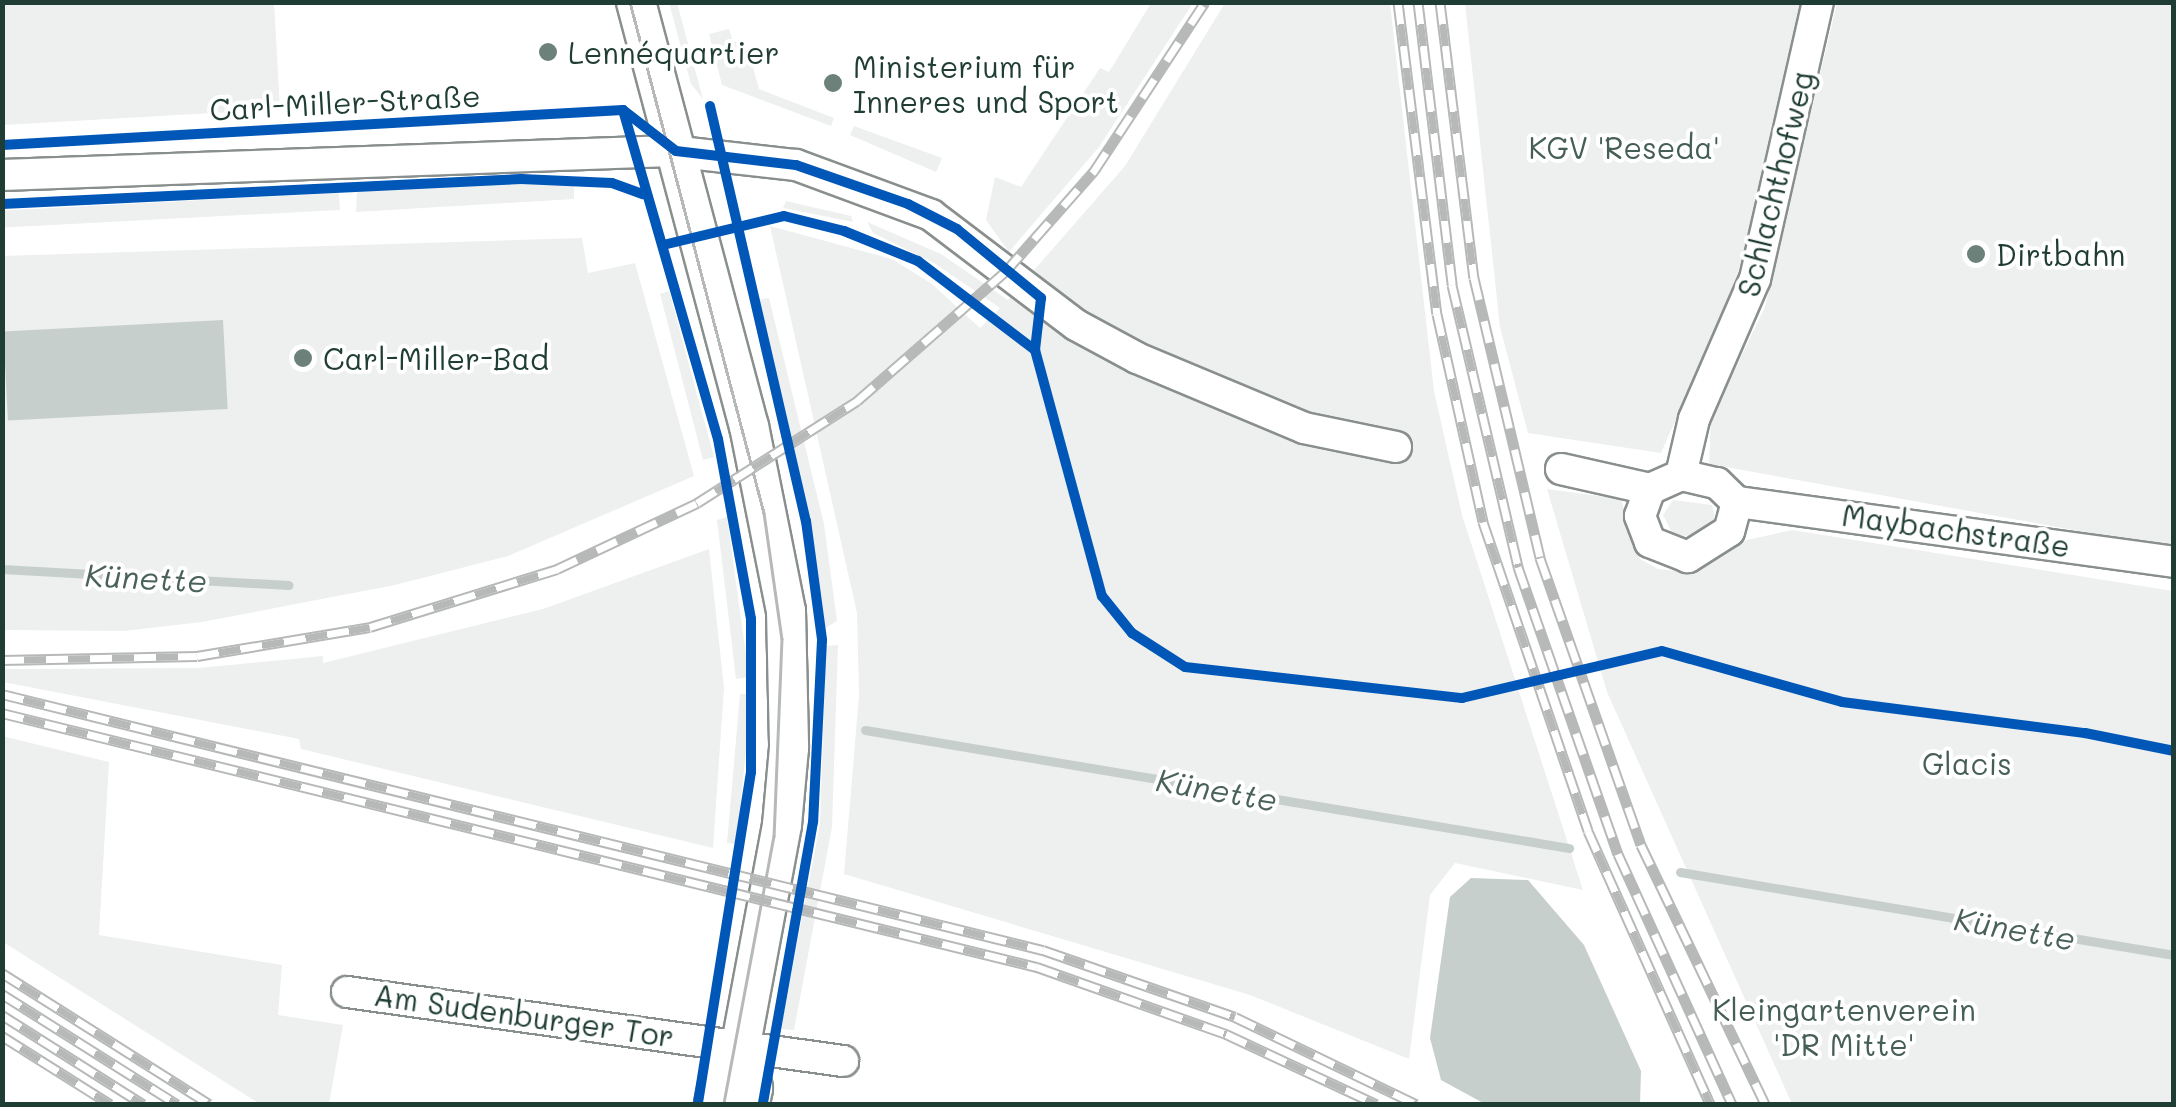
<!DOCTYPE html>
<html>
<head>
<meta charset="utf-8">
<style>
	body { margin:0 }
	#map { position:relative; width:2176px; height:1107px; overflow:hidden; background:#fff; font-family:Mali,sans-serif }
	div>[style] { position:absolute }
	.green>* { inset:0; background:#edf0ef; transform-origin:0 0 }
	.water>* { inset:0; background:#c7cfcd; transform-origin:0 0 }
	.stream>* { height:9px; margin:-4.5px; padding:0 4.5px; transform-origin:4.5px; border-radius:4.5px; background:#c7cfcd }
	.roads { filter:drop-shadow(2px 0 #898f8d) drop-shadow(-2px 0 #898f8d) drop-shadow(0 2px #898f8d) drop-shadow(0 -2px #898f8d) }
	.minor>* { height:30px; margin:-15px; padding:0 15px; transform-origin:15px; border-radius:15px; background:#fff }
	.major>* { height:38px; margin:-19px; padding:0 19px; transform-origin:19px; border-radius:19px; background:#fff }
	.tram>* { height:2.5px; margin:-1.25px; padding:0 1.25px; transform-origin:1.25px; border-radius:1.25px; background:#b6b9b8 }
	.rail>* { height:11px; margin-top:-5.5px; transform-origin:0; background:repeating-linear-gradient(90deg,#fff 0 22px,#b6b9b8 0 44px); box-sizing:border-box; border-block:2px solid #b6b9b8 }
	.cycleway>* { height:10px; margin:-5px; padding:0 5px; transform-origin:5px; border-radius:5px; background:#0057b8 }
	.dots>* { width:28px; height:28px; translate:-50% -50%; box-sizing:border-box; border:5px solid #fff; border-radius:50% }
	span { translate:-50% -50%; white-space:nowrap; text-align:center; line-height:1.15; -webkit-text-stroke:8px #fff; paint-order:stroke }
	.poi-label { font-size:30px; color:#1f3d34 }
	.left { translate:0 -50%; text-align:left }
	.street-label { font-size:30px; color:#1f3d34 }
	.park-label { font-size:30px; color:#455e57 }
	.water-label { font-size:32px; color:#4a625b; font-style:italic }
	.frame { position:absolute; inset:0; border:5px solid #1f3d34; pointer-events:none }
</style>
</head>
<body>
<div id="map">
	<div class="green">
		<i style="clip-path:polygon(2px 3px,274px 3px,280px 109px,3px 125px)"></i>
		<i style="clip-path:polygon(669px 3px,677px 3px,703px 99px,691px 84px)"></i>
		<i style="clip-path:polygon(1151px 3px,1193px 3px,1099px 147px,1009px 252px,986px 220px,995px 177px,1021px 187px,1100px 68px,1109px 72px)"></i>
		<i style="clip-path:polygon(1225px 3px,1390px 3px,1434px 391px,1462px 515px,1583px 890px,1455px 863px,1430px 895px,1409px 1059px,1250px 995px,844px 874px,859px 695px,857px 613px,770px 226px,892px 259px,932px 284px,980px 328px,1000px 308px,934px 263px,873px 233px,867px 222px,941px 254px,1008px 300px,1125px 166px)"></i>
		<i style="clip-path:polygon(1465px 3px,1803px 3px,1764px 188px,1732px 291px,1661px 453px,1528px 433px,1500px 327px)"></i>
		<i style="clip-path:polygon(1837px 3px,2173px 3px,2173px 548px,1709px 464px,1711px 419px,1765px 307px)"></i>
		<i style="clip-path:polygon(729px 29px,733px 42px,745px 39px,759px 89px,834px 118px,831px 126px,722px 85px,709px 34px)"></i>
		<i style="clip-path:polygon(854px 126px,942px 158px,936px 172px,850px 135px)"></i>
		<i style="clip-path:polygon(537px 182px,574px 183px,574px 199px,356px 212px,357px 190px)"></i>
		<i style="left:339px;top:193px;width:17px;height:336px;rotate:87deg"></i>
		<i style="clip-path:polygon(786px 201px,851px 216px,853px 222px,783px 208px)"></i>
		<i style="clip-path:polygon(582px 238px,588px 273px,635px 263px,694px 476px,508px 556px,395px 585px,202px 622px,124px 631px,3px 630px,2px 256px)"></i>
		<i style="clip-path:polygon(669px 291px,714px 457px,703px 460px,660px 294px)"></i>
		<i style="clip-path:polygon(769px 298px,824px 524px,837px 621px,822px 630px,810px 522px,757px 300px)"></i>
		<i style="clip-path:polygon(1547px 489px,1621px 499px,1640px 559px,1658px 569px,1687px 572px,1747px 540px,1792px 530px,2173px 591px,2173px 1104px,1792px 1104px,1607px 692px)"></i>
		<i style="clip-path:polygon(1673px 500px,1712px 505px,1715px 519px,1689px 536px,1673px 535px,1663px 515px)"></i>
		<i style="clip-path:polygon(727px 517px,749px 677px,736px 679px,717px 520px)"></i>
		<i style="clip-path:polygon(709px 549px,724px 688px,713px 848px,301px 749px,299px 739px,3px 682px,3px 669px,199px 668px,323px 656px,323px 663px,543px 609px)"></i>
		<i style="clip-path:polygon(838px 645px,832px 827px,794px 1030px,781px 1029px,820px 823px,826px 646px)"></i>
		<i style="clip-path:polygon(740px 694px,747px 694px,748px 733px,736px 844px,727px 843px)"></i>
		<i style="clip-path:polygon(2px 736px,109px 762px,99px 935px,282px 965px,278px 1015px,343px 1025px,329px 1104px,260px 1104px,3px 942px)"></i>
	</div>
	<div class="water">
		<i style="left:223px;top:320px;width:89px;height:220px;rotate:87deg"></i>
		<i style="clip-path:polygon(1471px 878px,1528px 880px,1584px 945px,1641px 1071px,1640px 1104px,1485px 1104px,1441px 1080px,1430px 1038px,1450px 897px)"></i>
	</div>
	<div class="stream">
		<i style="left:2px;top:569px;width:287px;rotate:3.2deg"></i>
		<i style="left:865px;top:730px;width:714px;rotate:9.52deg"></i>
		<i style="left:1680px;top:872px;width:501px;rotate:9.54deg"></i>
	</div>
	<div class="roads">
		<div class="minor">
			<i style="left:2px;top:175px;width:669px;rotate:-2.05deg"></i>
			<i style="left:671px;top:151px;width:126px;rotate:6.4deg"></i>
			<i style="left:796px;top:165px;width:144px;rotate:20.3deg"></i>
			<i style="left:931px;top:215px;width:182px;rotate:37.2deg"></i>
			<i style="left:1076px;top:325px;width:69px;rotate:28.4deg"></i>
			<i style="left:1137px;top:358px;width:181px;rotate:22.7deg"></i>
			<i style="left:1304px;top:428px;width:94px;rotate:11.7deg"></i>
			<i style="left:1561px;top:469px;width:91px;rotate:12.7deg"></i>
			<i style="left:1681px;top:475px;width:57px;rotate:-76.9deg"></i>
			<i style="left:1694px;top:419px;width:153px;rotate:-66.5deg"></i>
			<i style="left:1755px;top:279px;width:284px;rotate:-77.2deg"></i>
			<i style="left:1681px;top:475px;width:37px;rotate:13deg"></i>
			<i style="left:1717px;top:483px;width:28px;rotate:44deg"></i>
			<i style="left:1737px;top:502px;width:30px;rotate:105deg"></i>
			<i style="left:1729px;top:531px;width:49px;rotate:147.6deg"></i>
			<i style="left:1688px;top:557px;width:41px;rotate:-158.5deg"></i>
			<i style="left:1650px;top:542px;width:28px;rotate:-111deg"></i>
			<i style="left:1640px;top:516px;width:29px;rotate:-70deg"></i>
			<i style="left:1650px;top:489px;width:34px;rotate:-24deg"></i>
			<i style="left:1737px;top:502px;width:441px;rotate:7.8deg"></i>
			<i style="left:347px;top:992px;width:501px;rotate:7.92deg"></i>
		</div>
		<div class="major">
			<i style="left:636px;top:2px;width:439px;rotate:75.1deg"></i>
			<i style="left:749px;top:426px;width:189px;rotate:78.7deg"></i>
			<i style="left:786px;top:611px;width:137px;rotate:88.7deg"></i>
			<i style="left:789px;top:748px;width:77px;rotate:95.2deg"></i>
			<i style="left:782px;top:825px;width:223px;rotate:100.6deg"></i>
			<i style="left:741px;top:1044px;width:42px;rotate:121.4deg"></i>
			<i style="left:719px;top:1080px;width:25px;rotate:102deg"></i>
			<i style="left:741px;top:1044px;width:46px;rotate:74.7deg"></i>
			<i style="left:753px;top:1088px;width:16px;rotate:101deg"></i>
		</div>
	</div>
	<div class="tram">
		<i style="left:630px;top:2px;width:528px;rotate:75.31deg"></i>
		<i style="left:764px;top:513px;width:127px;rotate:81.9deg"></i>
		<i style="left:782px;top:639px;width:197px;rotate:92.3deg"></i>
		<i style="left:774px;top:836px;width:273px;rotate:100.6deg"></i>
	</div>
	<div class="rail">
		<i style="left:1398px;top:2px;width:314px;rotate:82.9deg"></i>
		<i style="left:1437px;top:314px;width:213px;rotate:77.5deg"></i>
		<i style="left:1483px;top:522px;width:326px;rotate:71.2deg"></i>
		<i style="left:1588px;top:831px;width:299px;rotate:65.9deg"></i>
		<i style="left:1418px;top:2px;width:285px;rotate:83.1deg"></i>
		<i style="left:1452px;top:285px;width:290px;rotate:76.8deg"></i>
		<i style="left:1518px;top:567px;width:304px;rotate:70.8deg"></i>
		<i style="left:1618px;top:854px;width:275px;rotate:65.5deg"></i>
		<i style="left:1440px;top:2px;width:278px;rotate:83deg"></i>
		<i style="left:1474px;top:278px;width:288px;rotate:76.7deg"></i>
		<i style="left:1540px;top:558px;width:304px;rotate:70.6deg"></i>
		<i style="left:1641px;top:845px;width:287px;rotate:64.4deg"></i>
		<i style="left:2px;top:660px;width:195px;rotate:-1.2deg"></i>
		<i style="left:197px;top:656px;width:175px;rotate:-9.5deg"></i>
		<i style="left:370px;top:627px;width:196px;rotate:-17.2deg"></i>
		<i style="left:557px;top:569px;width:155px;rotate:-25.2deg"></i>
		<i style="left:697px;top:503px;width:190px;rotate:-32.5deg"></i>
		<i style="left:857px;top:401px;width:196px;rotate:-41.1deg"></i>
		<i style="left:1005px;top:272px;width:135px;rotate:-48.6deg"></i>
		<i style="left:1094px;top:171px;width:202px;rotate:-56.7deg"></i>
		<i style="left:2px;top:694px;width:1072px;rotate:13.82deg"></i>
		<i style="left:1043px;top:950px;width:203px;rotate:19.2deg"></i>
		<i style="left:1235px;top:1017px;width:201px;rotate:25.7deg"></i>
		<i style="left:2px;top:713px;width:1066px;rotate:13.79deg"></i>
		<i style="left:1037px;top:967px;width:201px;rotate:19.5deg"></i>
		<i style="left:1226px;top:1034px;width:166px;rotate:25deg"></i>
		<i style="left:2px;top:973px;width:245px;rotate:32.3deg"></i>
		<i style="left:2px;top:994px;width:207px;rotate:32.2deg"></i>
		<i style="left:2px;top:1015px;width:167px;rotate:32.3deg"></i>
		<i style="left:2px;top:1036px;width:128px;rotate:32.2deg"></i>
	</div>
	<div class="cycleway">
		<i style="left:710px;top:106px;width:426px;rotate:77deg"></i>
		<i style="left:806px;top:521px;width:120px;rotate:82.3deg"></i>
		<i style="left:822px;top:640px;width:182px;rotate:92.8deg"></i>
		<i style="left:813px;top:822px;width:286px;rotate:100.1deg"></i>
		<i style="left:623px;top:110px;width:342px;rotate:73.9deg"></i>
		<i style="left:718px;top:439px;width:183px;rotate:79.6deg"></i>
		<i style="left:751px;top:619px;width:153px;rotate:90deg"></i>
		<i style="left:751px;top:772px;width:336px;rotate:99.1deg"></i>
		<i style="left:2px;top:145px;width:622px;rotate:-3.23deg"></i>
		<i style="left:623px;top:110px;width:67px;rotate:37.7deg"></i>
		<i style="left:676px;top:151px;width:121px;rotate:6.7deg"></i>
		<i style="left:796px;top:165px;width:119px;rotate:19.2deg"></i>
		<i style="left:908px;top:204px;width:55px;rotate:27deg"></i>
		<i style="left:957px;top:229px;width:109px;rotate:39.4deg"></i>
		<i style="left:1041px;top:298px;width:52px;rotate:96.6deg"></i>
		<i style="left:1035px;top:350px;width:255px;rotate:74.8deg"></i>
		<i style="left:1102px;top:596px;width:48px;rotate:51deg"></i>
		<i style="left:1132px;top:633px;width:63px;rotate:32.7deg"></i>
		<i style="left:1185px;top:667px;width:279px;rotate:6.4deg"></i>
		<i style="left:1462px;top:698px;width:205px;rotate:-13.2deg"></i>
		<i style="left:1662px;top:651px;width:187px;rotate:15.8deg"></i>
		<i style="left:1842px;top:702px;width:245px;rotate:7.3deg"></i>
		<i style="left:2085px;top:733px;width:91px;rotate:11.4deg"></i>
		<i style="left:2px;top:204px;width:520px;rotate:-2.76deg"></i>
		<i style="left:521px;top:179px;width:91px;rotate:2.5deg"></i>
		<i style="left:612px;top:183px;width:33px;rotate:20deg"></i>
		<i style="left:663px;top:245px;width:124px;rotate:-13.5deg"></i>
		<i style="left:784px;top:216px;width:62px;rotate:14deg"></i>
		<i style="left:844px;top:231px;width:80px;rotate:22.1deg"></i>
		<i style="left:918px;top:261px;width:147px;rotate:37.3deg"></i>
	</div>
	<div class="dots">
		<i style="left:548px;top:52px;background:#6d817b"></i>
		<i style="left:833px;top:83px;background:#6d817b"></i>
		<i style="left:1976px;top:254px;background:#6d817b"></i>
		<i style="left:303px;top:358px;background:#6d817b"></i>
	</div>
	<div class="poi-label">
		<span class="left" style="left:568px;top:52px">Lennéquartier</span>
		<span class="left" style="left:853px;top:83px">Ministerium für<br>Inneres und Sport</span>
		<span class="left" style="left:1996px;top:254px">Dirtbahn</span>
		<span class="left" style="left:323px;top:358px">Carl-Miller-Bad</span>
	</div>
	<div class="street-label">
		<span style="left:345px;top:102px;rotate:-3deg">Carl-Miller-Straße</span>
		<span style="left:1775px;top:184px;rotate:-76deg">Schlachthofweg</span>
		<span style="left:1956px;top:530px;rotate:8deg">Maybachstraße</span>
		<span style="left:524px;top:1015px;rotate:8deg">Am Sudenburger Tor</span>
	</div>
	<div class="park-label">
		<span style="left:1624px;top:147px">KGV 'Reseda'</span>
		<span style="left:1967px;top:763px">Glacis</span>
		<span style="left:1844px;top:1026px">Kleingartenverein<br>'DR Mitte'</span>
	</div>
	<div class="water-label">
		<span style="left:146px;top:577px;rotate:3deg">Künette</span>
		<span style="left:1217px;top:789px;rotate:10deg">Künette</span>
		<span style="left:2015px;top:928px;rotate:10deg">Künette</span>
	</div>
	<div class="frame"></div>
</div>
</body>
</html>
